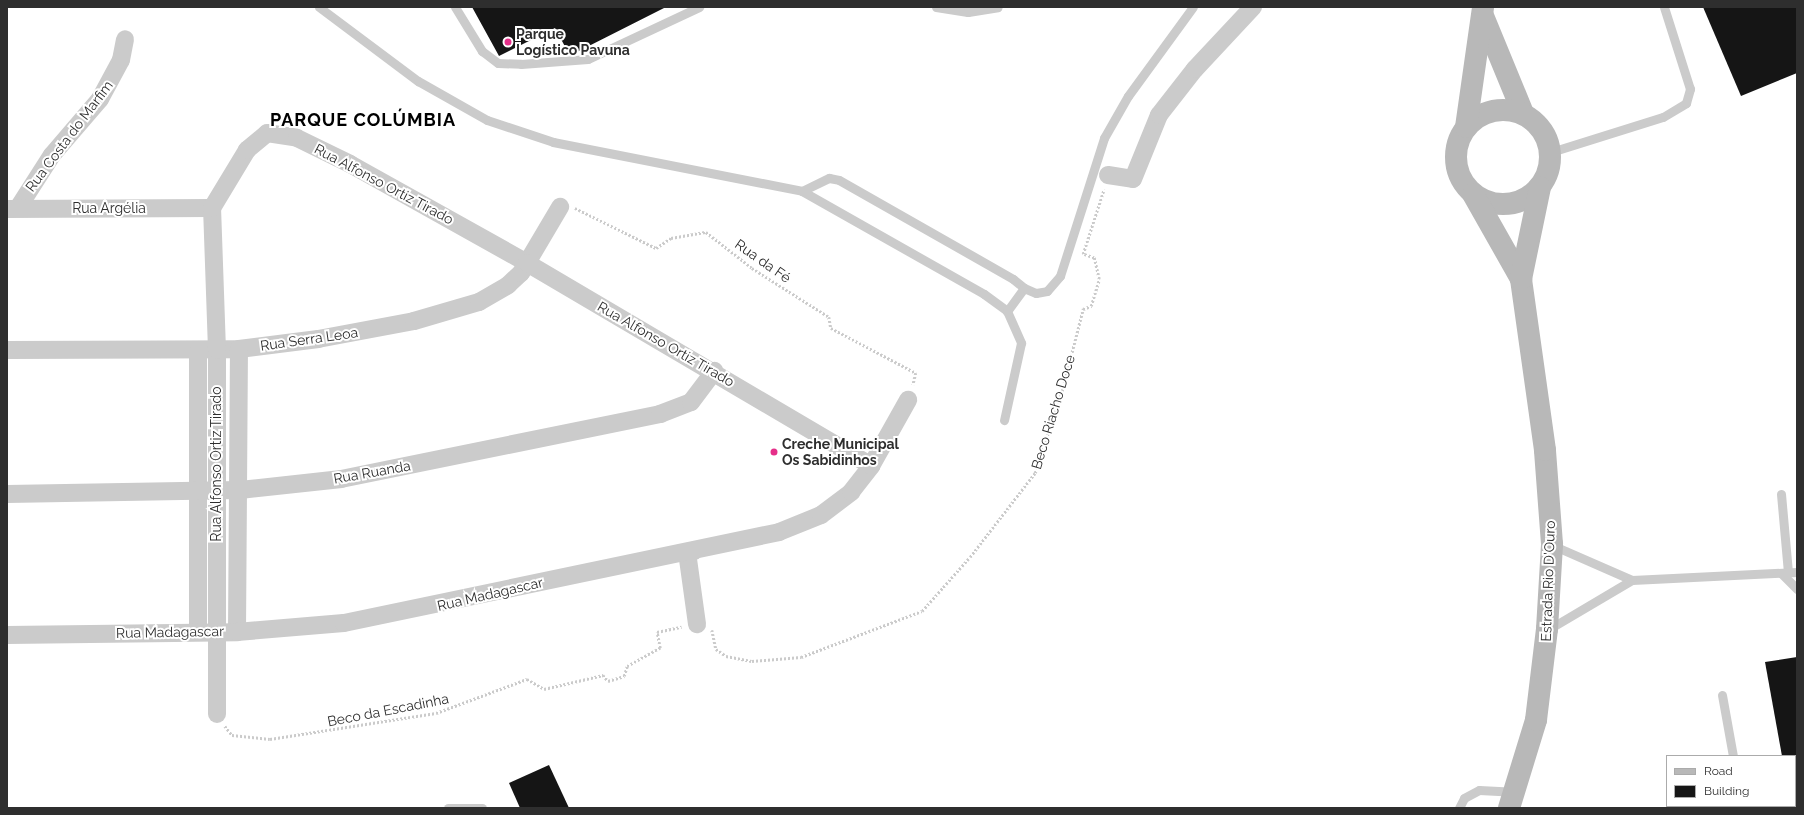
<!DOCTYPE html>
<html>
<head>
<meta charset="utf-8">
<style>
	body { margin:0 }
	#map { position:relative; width:1804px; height:815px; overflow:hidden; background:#fff; font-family:Raleway,sans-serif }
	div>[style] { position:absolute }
	.building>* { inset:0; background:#151515 }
	.path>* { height:2.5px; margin-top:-1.25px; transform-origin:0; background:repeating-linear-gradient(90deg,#cbcbcb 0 2px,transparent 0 4px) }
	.lane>* { height:9px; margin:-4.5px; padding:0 4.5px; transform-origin:4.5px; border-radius:4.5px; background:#cbcbcb }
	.street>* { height:18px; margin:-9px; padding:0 9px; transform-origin:9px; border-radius:9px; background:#cbcbcb }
	.secondary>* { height:22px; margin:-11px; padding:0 11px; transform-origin:11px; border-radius:11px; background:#b8b8b8 }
	.secondary>.ring { margin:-11px; padding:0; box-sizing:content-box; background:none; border:22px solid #b8b8b8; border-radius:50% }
	.dots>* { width:11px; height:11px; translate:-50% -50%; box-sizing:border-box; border:2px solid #fff; border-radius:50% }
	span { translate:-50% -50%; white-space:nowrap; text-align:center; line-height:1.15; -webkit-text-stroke:4px #fff; paint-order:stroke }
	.poi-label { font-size:14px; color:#2e2e2e; font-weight:700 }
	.left { translate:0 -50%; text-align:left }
	.street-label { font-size:14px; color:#2e2e2e }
	.district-label { font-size:18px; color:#000; font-weight:700; letter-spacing:1px }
	.frame { position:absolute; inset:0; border:8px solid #2e2e2e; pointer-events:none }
	.legend { position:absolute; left:1666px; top:755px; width:130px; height:52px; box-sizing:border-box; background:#fff; border:1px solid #ababab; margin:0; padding:5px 7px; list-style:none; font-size:12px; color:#2e2e2e }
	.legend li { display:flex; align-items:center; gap:8px; height:20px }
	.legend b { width:20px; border:1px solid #ababab }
</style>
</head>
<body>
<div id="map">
	<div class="building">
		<i style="clip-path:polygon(472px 7px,666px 7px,573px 54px,569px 54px,555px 28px,499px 56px)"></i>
		<i style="clip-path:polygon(1703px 7px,1797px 7px,1797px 73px,1741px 96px)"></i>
		<i style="clip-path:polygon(1797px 657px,1797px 756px,1782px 756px,1765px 662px)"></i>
		<i style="clip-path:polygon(549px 765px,569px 808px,520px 808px,509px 783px)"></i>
	</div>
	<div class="path">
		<i style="left:575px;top:208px;width:90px;rotate:26.3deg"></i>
		<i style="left:656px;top:248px;width:18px;rotate:-34deg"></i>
		<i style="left:671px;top:238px;width:36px;rotate:-10deg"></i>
		<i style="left:706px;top:232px;width:58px;rotate:38deg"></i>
		<i style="left:752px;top:268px;width:91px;rotate:32.5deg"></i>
		<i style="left:829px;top:317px;width:11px;rotate:80deg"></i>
		<i style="left:831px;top:328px;width:96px;rotate:27.9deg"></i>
		<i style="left:916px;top:373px;width:12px;rotate:104deg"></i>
		<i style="left:712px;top:630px;width:19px;rotate:78deg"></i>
		<i style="left:716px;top:649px;width:12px;rotate:35deg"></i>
		<i style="left:726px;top:656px;width:26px;rotate:11deg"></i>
		<i style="left:752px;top:661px;width:49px;rotate:-4.7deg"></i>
		<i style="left:801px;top:657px;width:129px;rotate:-20.8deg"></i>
		<i style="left:922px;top:611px;width:72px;rotate:-48.4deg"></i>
		<i style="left:970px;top:557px;width:106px;rotate:-52.3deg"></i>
		<i style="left:1035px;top:473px;width:86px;rotate:-71.8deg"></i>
		<i style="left:1062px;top:391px;width:85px;rotate:-75.6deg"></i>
		<i style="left:1083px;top:309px;width:9px;rotate:-21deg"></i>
		<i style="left:1091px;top:306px;width:28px;rotate:-73deg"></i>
		<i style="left:1099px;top:279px;width:22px;rotate:-103deg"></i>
		<i style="left:1094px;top:258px;width:12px;rotate:-160deg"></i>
		<i style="left:1083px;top:254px;width:68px;rotate:-72.1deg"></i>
		<i style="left:225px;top:726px;width:11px;rotate:52deg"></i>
		<i style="left:232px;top:735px;width:38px;rotate:6deg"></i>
		<i style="left:270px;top:739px;width:168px;rotate:-8.9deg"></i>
		<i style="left:436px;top:713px;width:97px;rotate:-20.5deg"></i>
		<i style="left:527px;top:679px;width:20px;rotate:30deg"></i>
		<i style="left:544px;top:689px;width:61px;rotate:-13.3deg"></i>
		<i style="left:603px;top:675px;width:8px;rotate:50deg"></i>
		<i style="left:608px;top:681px;width:17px;rotate:-17deg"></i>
		<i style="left:624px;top:676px;width:10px;rotate:-73deg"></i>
		<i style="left:627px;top:666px;width:38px;rotate:-29deg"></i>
		<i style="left:660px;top:648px;width:16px;rotate:-101deg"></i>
		<i style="left:657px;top:632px;width:25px;rotate:-12deg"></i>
	</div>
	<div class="lane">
		<i style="left:319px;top:7px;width:124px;rotate:36.8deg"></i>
		<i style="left:418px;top:81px;width:79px;rotate:29.5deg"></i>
		<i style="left:487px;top:120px;width:70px;rotate:18.4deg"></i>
		<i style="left:553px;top:142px;width:254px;rotate:11.1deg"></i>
		<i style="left:802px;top:191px;width:209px;rotate:29.5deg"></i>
		<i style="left:984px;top:294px;width:29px;rotate:36deg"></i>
		<i style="left:1007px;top:311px;width:35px;rotate:66deg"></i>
		<i style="left:1021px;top:343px;width:79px;rotate:102.4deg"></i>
		<i style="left:455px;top:7px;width:52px;rotate:58.5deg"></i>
		<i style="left:482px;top:51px;width:20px;rotate:37deg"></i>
		<i style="left:498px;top:63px;width:23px;rotate:2deg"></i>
		<i style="left:521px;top:64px;width:67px;rotate:-4.3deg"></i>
		<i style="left:588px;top:59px;width:123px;rotate:-25.1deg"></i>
		<i style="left:936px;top:7px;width:32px;rotate:9deg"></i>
		<i style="left:968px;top:12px;width:30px;rotate:-9deg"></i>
		<i style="left:1551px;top:152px;width:117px;rotate:-17.4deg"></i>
		<i style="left:1663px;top:117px;width:27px;rotate:-31deg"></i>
		<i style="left:1686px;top:103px;width:15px;rotate:-74deg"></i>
		<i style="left:1690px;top:89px;width:86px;rotate:-107.6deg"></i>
		<i style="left:802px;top:191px;width:30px;rotate:-26deg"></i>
		<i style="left:829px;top:178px;width:10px;rotate:11deg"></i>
		<i style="left:839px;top:180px;width:200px;rotate:29.6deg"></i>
		<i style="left:1013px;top:279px;width:14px;rotate:39deg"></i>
		<i style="left:1024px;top:288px;width:29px;rotate:126deg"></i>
		<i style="left:1024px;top:288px;width:13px;rotate:23deg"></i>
		<i style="left:1036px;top:293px;width:11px;rotate:-10deg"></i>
		<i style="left:1047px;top:291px;width:20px;rotate:-49deg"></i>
		<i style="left:1060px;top:276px;width:145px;rotate:-72.3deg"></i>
		<i style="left:1104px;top:138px;width:48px;rotate:-60.3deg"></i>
		<i style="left:1128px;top:96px;width:110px;rotate:-53.9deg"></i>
		<i style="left:1781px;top:494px;width:79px;rotate:84.9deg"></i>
		<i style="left:1552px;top:545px;width:87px;rotate:23.6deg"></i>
		<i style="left:1632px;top:580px;width:165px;rotate:-2.8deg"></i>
		<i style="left:1781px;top:573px;width:23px;rotate:45deg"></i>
		<i style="left:1549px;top:629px;width:96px;rotate:-30.6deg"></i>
		<i style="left:1722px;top:695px;width:62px;rotate:79.8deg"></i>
		<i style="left:1741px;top:806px;width:2px;rotate:63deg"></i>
		<i style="left:448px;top:808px;width:34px"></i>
		<i style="left:1459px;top:808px;width:11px;rotate:-63deg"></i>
		<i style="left:1464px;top:798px;width:17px;rotate:-28deg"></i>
		<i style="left:1479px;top:790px;width:34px;rotate:3deg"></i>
	</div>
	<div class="street">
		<i style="left:1108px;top:175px;width:25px;rotate:9deg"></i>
		<i style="left:1133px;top:179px;width:69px;rotate:-67.9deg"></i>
		<i style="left:1159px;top:115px;width:58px;rotate:-52deg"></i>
		<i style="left:1195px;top:69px;width:85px;rotate:-46.9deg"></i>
		<i style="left:18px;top:208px;width:63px;rotate:-57.3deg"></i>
		<i style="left:52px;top:155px;width:74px;rotate:-49.4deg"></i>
		<i style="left:100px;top:99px;width:44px;rotate:-61.7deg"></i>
		<i style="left:121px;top:60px;width:21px;rotate:-79deg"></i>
		<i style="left:7px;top:209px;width:205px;rotate:-0.3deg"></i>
		<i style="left:7px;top:350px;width:232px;rotate:-0.2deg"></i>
		<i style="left:239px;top:349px;width:80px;rotate:-7.2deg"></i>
		<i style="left:318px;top:339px;width:98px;rotate:-10.6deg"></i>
		<i style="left:414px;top:321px;width:68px;rotate:-16.3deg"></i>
		<i style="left:479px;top:302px;width:34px;rotate:-30deg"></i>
		<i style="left:508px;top:285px;width:18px;rotate:-43deg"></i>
		<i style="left:521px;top:273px;width:77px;rotate:-59.4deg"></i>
		<i style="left:198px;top:352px;width:280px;rotate:90deg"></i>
		<i style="left:7px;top:494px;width:233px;rotate:-1deg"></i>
		<i style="left:240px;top:490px;width:102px;rotate:-6.2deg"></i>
		<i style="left:341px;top:479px;width:326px;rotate:-11.5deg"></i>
		<i style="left:660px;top:414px;width:33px;rotate:-21deg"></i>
		<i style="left:691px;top:402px;width:39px;rotate:-53deg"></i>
		<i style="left:694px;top:551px;width:7px;rotate:172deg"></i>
		<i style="left:687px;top:552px;width:73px;rotate:82.1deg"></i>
		<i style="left:237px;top:632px;width:283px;rotate:-89.6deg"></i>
		<i style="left:7px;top:635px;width:230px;rotate:-0.7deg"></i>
		<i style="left:237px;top:632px;width:107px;rotate:-4.8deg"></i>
		<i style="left:344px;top:623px;width:444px;rotate:-11.8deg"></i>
		<i style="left:779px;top:532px;width:45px;rotate:-22deg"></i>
		<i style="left:821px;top:515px;width:38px;rotate:-37deg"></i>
		<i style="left:851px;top:492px;width:33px;rotate:-52deg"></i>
		<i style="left:871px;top:466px;width:76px;rotate:-60.7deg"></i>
		<i style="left:217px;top:714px;width:364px;rotate:-90deg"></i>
		<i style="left:217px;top:350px;width:142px;rotate:-92deg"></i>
		<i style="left:212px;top:208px;width:68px;rotate:-58.9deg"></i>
		<i style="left:247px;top:150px;width:26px;rotate:-40deg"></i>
		<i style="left:267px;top:133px;width:30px;rotate:9deg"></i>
		<i style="left:297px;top:138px;width:59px;rotate:26.1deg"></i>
		<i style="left:350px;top:164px;width:203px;rotate:29.2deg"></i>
		<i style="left:527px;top:263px;width:399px;rotate:30.5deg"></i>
	</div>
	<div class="secondary">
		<i style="left:1483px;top:16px;width:105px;rotate:67.6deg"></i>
		<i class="ring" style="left:1456px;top:110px;width:72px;height:72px"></i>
		<i style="left:1466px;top:127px;width:121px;rotate:-81.9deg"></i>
		<i style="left:1473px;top:194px;width:98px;rotate:60.5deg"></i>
		<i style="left:1509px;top:808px;width:92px;rotate:-72.9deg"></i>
		<i style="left:1536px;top:720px;width:92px;rotate:-83.1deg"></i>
		<i style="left:1547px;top:629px;width:85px;rotate:-86.6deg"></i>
		<i style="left:1552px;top:544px;width:94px;rotate:-94.3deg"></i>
		<i style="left:1545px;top:450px;width:173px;rotate:-98deg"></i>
		<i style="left:1521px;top:279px;width:94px;rotate:-78.3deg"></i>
	</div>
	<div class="dots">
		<i style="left:508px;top:42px;background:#e52f89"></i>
		<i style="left:774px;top:452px;background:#e52f89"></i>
	</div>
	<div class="poi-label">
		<span class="left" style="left:516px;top:42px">Parque<br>Logístico Pavuna</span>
		<span class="left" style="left:782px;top:452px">Creche Municipal<br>Os Sabidinhos</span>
	</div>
	<div class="street-label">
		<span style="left:69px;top:136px;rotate:-53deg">Rua Costa do Marfim</span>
		<span style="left:384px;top:184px;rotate:28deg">Rua Alfonso Ortiz Tirado</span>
		<span style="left:109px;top:208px">Rua Argélia</span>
		<span style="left:763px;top:261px;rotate:35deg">Rua da Fé</span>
		<span style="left:309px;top:339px;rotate:-8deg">Rua Serra Leoa</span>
		<span style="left:666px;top:344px;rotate:30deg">Rua Alfonso Ortiz Tirado</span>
		<span style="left:1053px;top:412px;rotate:-73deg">Beco Riacho Doce</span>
		<span style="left:216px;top:464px;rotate:-90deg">Rua Alfonso Ortiz Tirado</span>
		<span style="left:372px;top:472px;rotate:-10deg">Rua Ruanda</span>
		<span style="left:1548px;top:581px;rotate:-88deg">Estrada Rio D'Ouro</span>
		<span style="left:490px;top:594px;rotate:-13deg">Rua Madagascar</span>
		<span style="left:170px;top:632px;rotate:-1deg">Rua Madagascar</span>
		<span style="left:388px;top:710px;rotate:-11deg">Beco da Escadinha</span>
	</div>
	<div class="district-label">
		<span style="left:363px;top:120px">PARQUE COLÚMBIA</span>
	</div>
	<div class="frame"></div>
	<ul class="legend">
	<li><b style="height:5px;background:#b8b8b8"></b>Road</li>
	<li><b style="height:11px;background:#151515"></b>Building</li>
	</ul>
</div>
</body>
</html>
